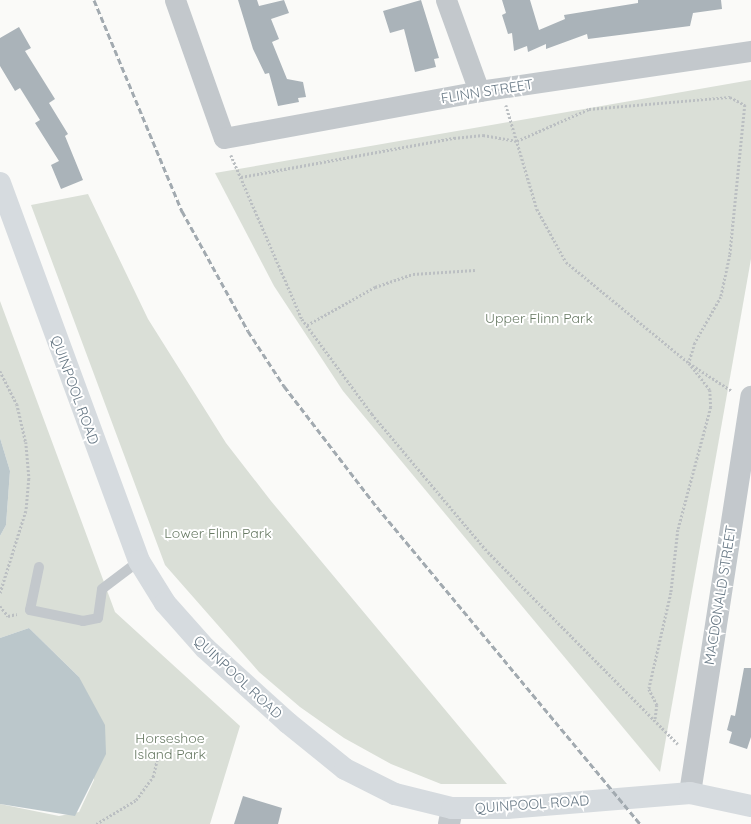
<!DOCTYPE html>
<html>
<head>
<meta charset="utf-8">
<style>
	body { margin:0 }
	#map { position:relative; width:751px; height:824px; overflow:hidden; background:#fafaf8; font-family:Quicksand,sans-serif }
	div>[style] { position:absolute }
	.green>* { inset:0; background:#dadfd7 }
	.water>* { inset:0; background:#bbc7cb }
	.building>* { inset:0; background:#aab3b9 }
	.path>* { height:2.5px; margin-top:-1.25px; transform-origin:0; background:repeating-linear-gradient(90deg,#bbbfc2 0 2px,transparent 0 4px) }
	.service>* { height:10px; margin:-5px; padding:0 5px; transform-origin:5px; border-radius:5px; background:#c3c8cc }
	.minor>* { height:21px; margin:-10.5px; padding:0 10.5px; transform-origin:10.5px; border-radius:10.5px; background:#c3c8cc }
	.tertiary>* { height:22px; margin:-11px; padding:0 11px; transform-origin:11px; border-radius:11px; background:#c3c8cc }
	.primary>* { height:22px; margin:-11px; padding:0 11px; transform-origin:11px; border-radius:11px; background:#d6dbdf }
	.rail>* { height:3px; margin-top:-1.5px; transform-origin:0; background:repeating-linear-gradient(90deg,#a2aab0 0 6px,transparent 0 9px) }
	span { translate:-50% -50%; white-space:nowrap; text-align:center; line-height:1.15; -webkit-text-stroke:4px #fff; paint-order:stroke }
	.street-label { font-size:14px; color:#657683 }
	.park-label { font-size:14px; color:#687a64 }
</style>
</head>
<body>
<div id="map">
	<div class="green">
		<i style="clip-path:polygon(751px 80px,751px 259px,660px 772px,343px 391px,274px 286px,215px 173px)"></i>
		<i style="clip-path:polygon(88px 194px,148px 319px,226px 443px,271px 501px,507px 784px,441px 784px,391px 764px,344px 738px,300px 707px,259px 672px,165px 565px,31px 205px)"></i>
		<i style="clip-path:polygon(0 301px,115px 612px,240px 726px,210px 824px,0 824px,0 804px,59px 816px,79px 812px,94px 780px,79px 677px,29px 628px,0 638px,0 536px,6px 525px,10px 471px,0 438px)"></i>
	</div>
	<div class="water">
		<i style="clip-path:polygon(0 438px,10px 471px,6px 525px,0 536px)"></i>
		<i style="clip-path:polygon(29px 628px,79px 677px,105px 725px,106px 754px,75px 816px,0 804px,0 638px)"></i>
	</div>
	<div class="building">
		<i style="clip-path:polygon(238px 0,257px 0,259px 6px,284px 0,289px 13px,271px 19px,279px 39px,272px 42px,287px 79px,303px 82px,306px 97px,298px 98px,299px 102px,278px 106px,269px 73px,265px 74px,253px 49px)"></i>
		<i style="clip-path:polygon(421px 0,439px 58px,434px 59px,436px 67px,415px 72px,404px 29px,390px 33px,383px 11px)"></i>
		<i style="clip-path:polygon(502px 0,530px 0,539px 30px,565px 19px,564px 15px,638px 3px,638px 0,721px 0,722px 9px,693px 13px,690px 26px,588px 39px,587px 34px,546px 49px,546px 44px,528px 52px,527px 46px,514px 51px,512px 33px,508px 34px,502px 15px,506px 13px)"></i>
		<i style="clip-path:polygon(19px 27px,31px 48px,25px 51px,55px 99px,49px 103px,68px 134px,65px 136px,83px 180px,61px 189px,51px 165px,59px 161px,35px 123px,40px 120px,20px 88px,15px 91px,0 66px,0 38px)"></i>
		<i style="clip-path:polygon(744px 668px,751px 668px,751px 737px,747px 749px,729px 743px,732px 732px,727px 730px,731px 715px,735px 716px)"></i>
		<i style="clip-path:polygon(243px 796px,282px 808px,278px 824px,234px 824px)"></i>
	</div>
	<div class="path">
		<i style="left:506px;top:105px;width:109px;rotate:73.4deg"></i>
		<i style="left:537px;top:209px;width:60px;rotate:61.3deg"></i>
		<i style="left:566px;top:262px;width:159px;rotate:39.4deg"></i>
		<i style="left:689px;top:363px;width:51px;rotate:33.1deg"></i>
		<i style="left:231px;top:155px;width:179px;rotate:66.6deg"></i>
		<i style="left:302px;top:319px;width:118px;rotate:53.6deg"></i>
		<i style="left:372px;top:414px;width:180px;rotate:50deg"></i>
		<i style="left:488px;top:552px;width:270px;rotate:45.3deg"></i>
		<i style="left:241px;top:177px;width:217px;rotate:-10.4deg"></i>
		<i style="left:454px;top:138px;width:29px;rotate:-6deg"></i>
		<i style="left:483px;top:135px;width:35px;rotate:10deg"></i>
		<i style="left:517px;top:141px;width:79px;rotate:-24deg"></i>
		<i style="left:589px;top:109px;width:142px;rotate:-4.9deg"></i>
		<i style="left:730px;top:97px;width:17px;rotate:28deg"></i>
		<i style="left:745px;top:105px;width:151px;rotate:95.7deg"></i>
		<i style="left:730px;top:255px;width:43px;rotate:102.1deg"></i>
		<i style="left:721px;top:297px;width:53px;rotate:119.5deg"></i>
		<i style="left:695px;top:343px;width:21px;rotate:107deg"></i>
		<i style="left:689px;top:363px;width:34px;rotate:52deg"></i>
		<i style="left:710px;top:390px;width:17px;rotate:87deg"></i>
		<i style="left:711px;top:407px;width:127px;rotate:105deg"></i>
		<i style="left:678px;top:530px;width:63px;rotate:96.3deg"></i>
		<i style="left:671px;top:593px;width:98px;rotate:102.9deg"></i>
		<i style="left:649px;top:689px;width:18px;rotate:63deg"></i>
		<i style="left:657px;top:705px;width:16px;rotate:97deg"></i>
		<i style="left:307px;top:325px;width:78px;rotate:-29.2deg"></i>
		<i style="left:375px;top:287px;width:40px;rotate:-18.9deg"></i>
		<i style="left:413px;top:274px;width:62px;rotate:-3.7deg"></i>
		<i style="left:0;top:371px;width:37px;rotate:63deg"></i>
		<i style="left:17px;top:404px;width:39px;rotate:77deg"></i>
		<i style="left:26px;top:442px;width:37px;rotate:85deg"></i>
		<i style="left:29px;top:479px;width:32px;rotate:95deg"></i>
		<i style="left:26px;top:511px;width:87px;rotate:107.4deg"></i>
		<i style="left:0;top:606px;width:13px;rotate:51deg"></i>
		<i style="left:8px;top:616px;width:9px;rotate:-13deg"></i>
		<i style="left:96px;top:824px;width:47px;rotate:-31deg"></i>
		<i style="left:136px;top:800px;width:29px;rotate:-54deg"></i>
		<i style="left:153px;top:777px;width:22px;rotate:-77deg"></i>
	</div>
	<div class="service">
		<i style="left:39px;top:567px;width:44px;rotate:101.8deg"></i>
		<i style="left:30px;top:610px;width:54px;rotate:11.7deg"></i>
		<i style="left:83px;top:621px;width:15px;rotate:-11deg"></i>
		<i style="left:98px;top:618px;width:29px;rotate:-82deg"></i>
		<i style="left:102px;top:589px;width:46px;rotate:-37.1deg"></i>
	</div>
	<div class="minor">
		<i style="left:175px;top:0;width:146px;rotate:70.5deg"></i>
		<i style="left:224px;top:138px;width:259px;rotate:-10.4deg"></i>
		<i style="left:479px;top:91px;width:275px;rotate:-8.4deg"></i>
		<i style="left:446px;top:0;width:97px;rotate:70.1deg"></i>
	</div>
	<div class="tertiary">
		<i style="left:690px;top:793px;width:401px;rotate:-81.2deg"></i>
		<i style="left:449px;top:824px;width:16px;rotate:-79deg"></i>
	</div>
	<div class="primary">
		<i style="left:0;top:183px;width:403px;rotate:69.8deg"></i>
		<i style="left:139px;top:561px;width:49px;rotate:58.2deg"></i>
		<i style="left:165px;top:603px;width:60px;rotate:48.4deg"></i>
		<i style="left:205px;top:648px;width:112px;rotate:42.1deg"></i>
		<i style="left:288px;top:723px;width:73px;rotate:38.9deg"></i>
		<i style="left:345px;top:769px;width:56px;rotate:26.6deg"></i>
		<i style="left:395px;top:794px;width:59px;rotate:13.8deg"></i>
		<i style="left:452px;top:808px;width:55px"></i>
		<i style="left:507px;top:808px;width:184px;rotate:-4.7deg"></i>
		<i style="left:690px;top:793px;width:62px;rotate:12deg"></i>
	</div>
	<div class="rail">
		<i style="left:94px;top:0;width:229px;rotate:67.4deg"></i>
		<i style="left:182px;top:211px;width:137px;rotate:61.2deg"></i>
		<i style="left:248px;top:331px;width:66px;rotate:56.8deg"></i>
		<i style="left:284px;top:386px;width:153px;rotate:52.5deg"></i>
		<i style="left:377px;top:507px;width:412px;rotate:50.3deg"></i>
	</div>
	<div class="street-label">
		<span style="left:487px;top:91px;rotate:-9deg">FLINN STREET</span>
		<span style="left:75px;top:390px;rotate:70deg">QUINPOOL ROAD</span>
		<span style="left:720px;top:595px;rotate:-81deg">MACDONALD STREET</span>
		<span style="left:238px;top:677px;rotate:43deg">QUINPOOL ROAD</span>
		<span style="left:532px;top:804px;rotate:-4deg">QUINPOOL ROAD</span>
	</div>
	<div class="park-label">
		<span style="left:539px;top:318px">Upper Flinn Park</span>
		<span style="left:218px;top:533px">Lower Flinn Park</span>
		<span style="left:170px;top:746px">Horseshoe<br>Island Park</span>
	</div>
</div>
</body>
</html>
